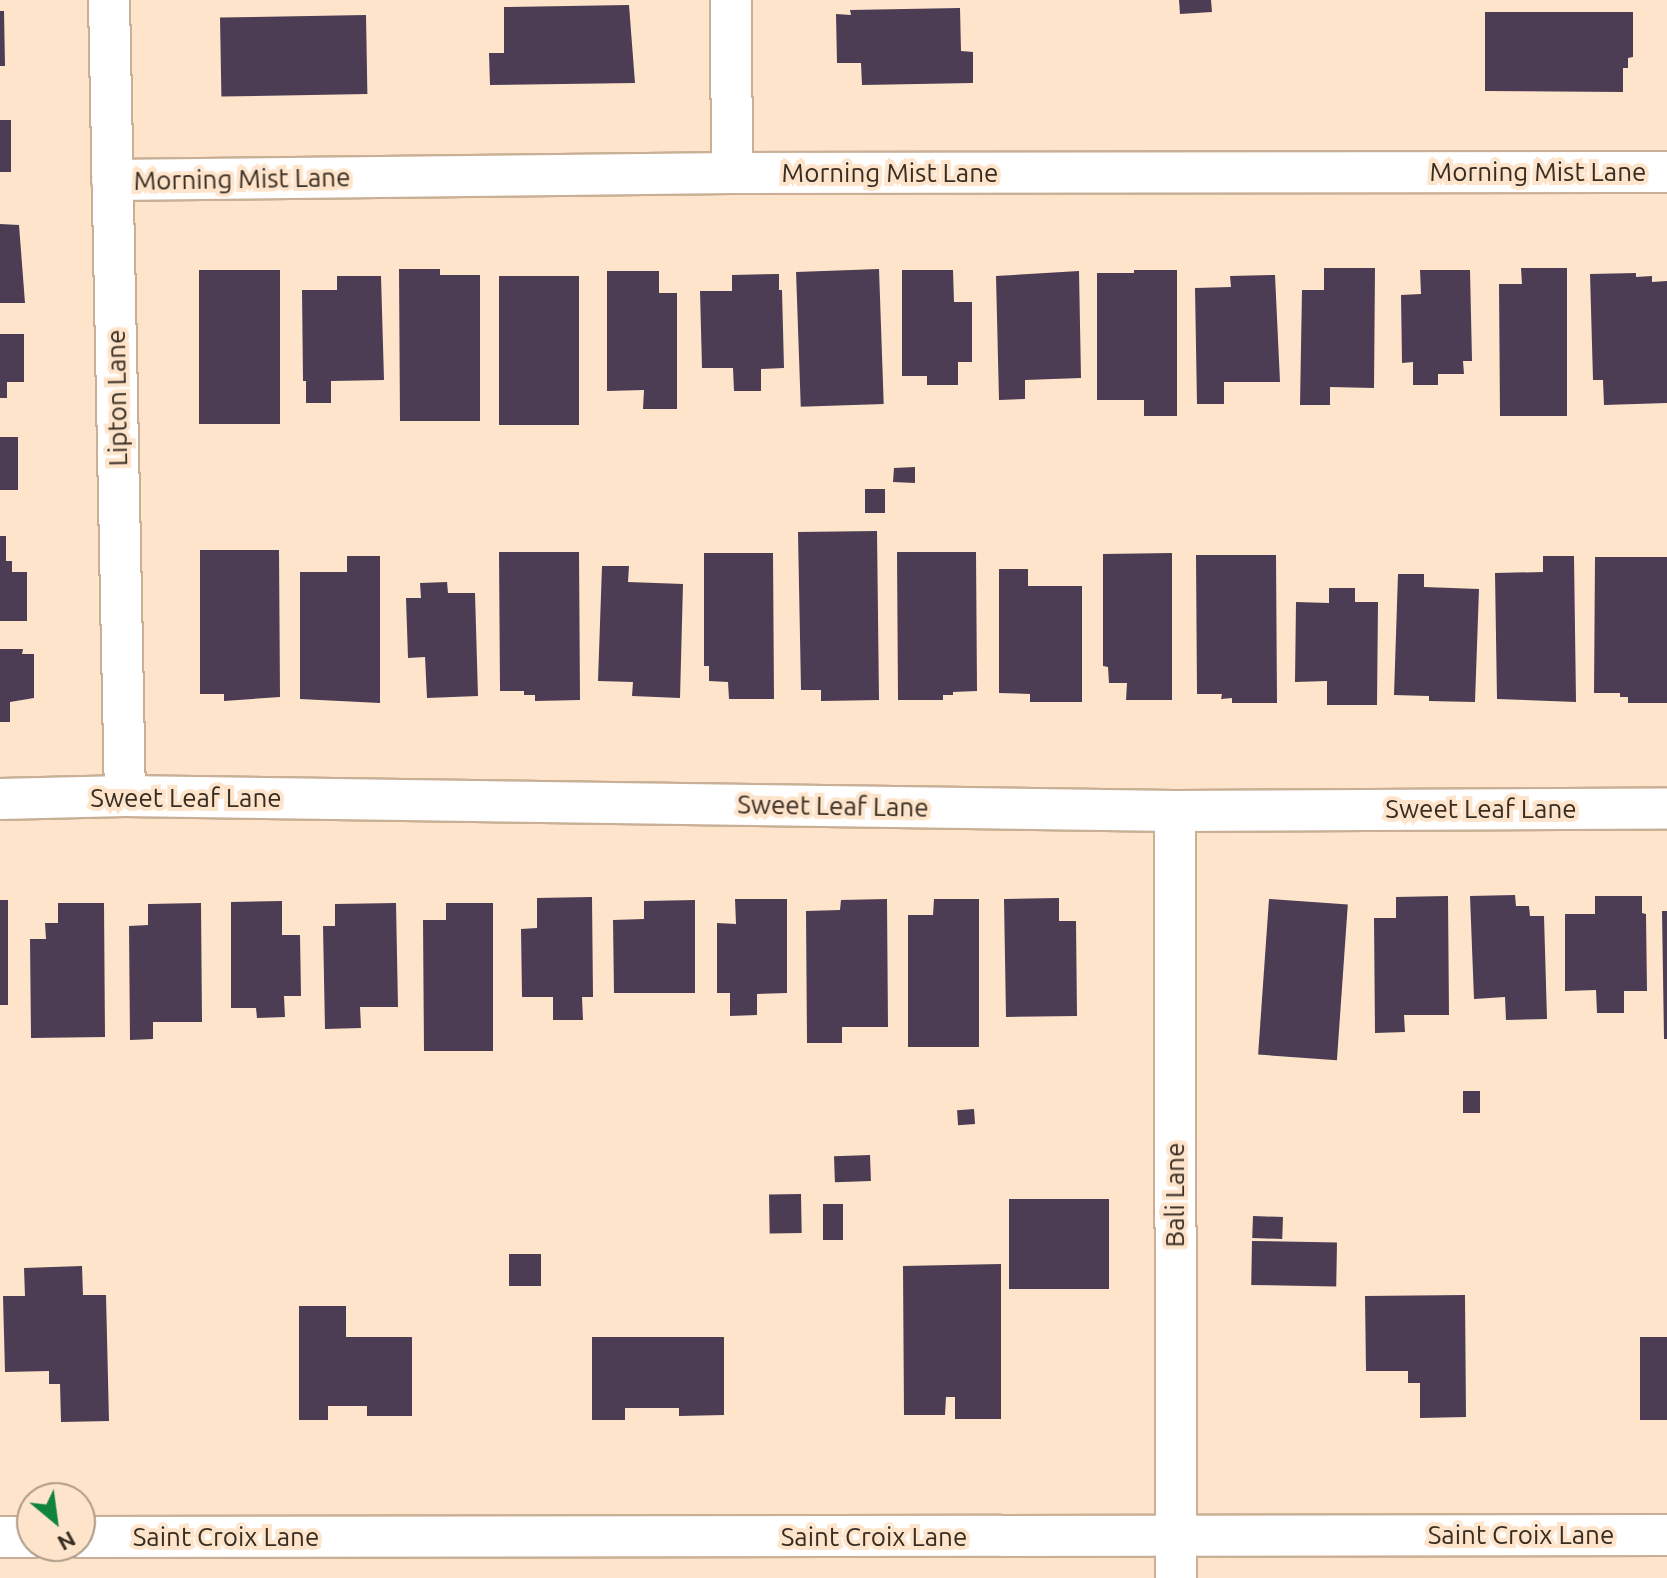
<!DOCTYPE html>
<html>
<head>
<meta charset="utf-8">
<style>
	body { margin:0 }
	#map { position:relative; width:1667px; height:1578px; overflow:hidden; background:#fee4ca; font-family:Ubuntu,sans-serif }
	div>[style] { position:absolute }
	.building>* { inset:0; background:#4c3c54; transform-origin:0 0 }
	.roads { filter:drop-shadow(2px 0 #c8af96) drop-shadow(-2px 0 #c8af96) drop-shadow(0 2px #c8af96) drop-shadow(0 -2px #c8af96) }
	.street>* { height:40px; margin:-20px; padding:0 20px; transform-origin:20px; border-radius:20px; background:#fff }
	span { translate:-50% -50%; white-space:nowrap; text-align:center; line-height:1.15; -webkit-text-stroke:8px #fee4ca; paint-order:stroke }
	.street-label { font-size:26px; color:#372d23 }
	.north { position:absolute; left:16px; top:1482px; width:80px; height:80px; box-sizing:border-box; background:#fee4ca; border:2px solid #ae9b87; border-radius:50%; rotate:151deg; font-size:22px; font-weight:700; line-height:32px; text-align:center; color:#372d23 }
	.north::after { content:''; display:block; margin:auto; width:28px; height:36px; background:#11843c; clip-path:polygon(50% 0,100% 100%,50% 72%,0 100%) }
</style>
</head>
<body>
<div id="map">
	<div class="building">
		<i style="clip-path:polygon(1179px 0,1211px 0,1212px 12px,1180px 14px)"></i>
		<i style="clip-path:polygon(629px 5px,635px 83px,490px 85px,489px 53px,504px 53px,504px 7px)"></i>
		<i style="clip-path:polygon(960px 8px,961px 51px,973px 52px,973px 83px,862px 85px,861px 63px,837px 63px,836px 14px,851px 15px,850px 10px)"></i>
		<i style="clip-path:polygon(0 11px,4px 11px,5px 66px,0 66px)"></i>
		<i style="clip-path:polygon(1485px 12px,1633px 12px,1633px 57px,1628px 58px,1628px 68px,1623px 68px,1623px 92px,1485px 91px)"></i>
		<i style="left:366px;top:15px;width:79px;height:146px;rotate:89deg"></i>
		<i style="left:0;top:120px;width:11px;height:52px"></i>
		<i style="clip-path:polygon(0 224px,19px 225px,25px 303px,0 303px)"></i>
		<i style="clip-path:polygon(1324px 268px,1375px 268px,1374px 388px,1330px 387px,1330px 405px,1300px 405px,1302px 290px,1324px 290px)"></i>
		<i style="clip-path:polygon(1521px 268px,1567px 268px,1567px 416px,1500px 416px,1499px 284px,1522px 284px)"></i>
		<i style="clip-path:polygon(399px 269px,440px 269px,440px 275px,480px 275px,480px 421px,400px 421px)"></i>
		<i style="left:879px;top:269px;width:135px;height:83px;rotate:88deg"></i>
		<i style="left:199px;top:270px;width:81px;height:154px"></i>
		<i style="clip-path:polygon(902px 270px,953px 270px,954px 302px,972px 302px,972px 362px,958px 362px,958px 385px,927px 385px,927px 376px,902px 376px)"></i>
		<i style="clip-path:polygon(1134px 270px,1177px 270px,1177px 416px,1144px 416px,1144px 400px,1097px 400px,1097px 273px,1134px 273px)"></i>
		<i style="clip-path:polygon(1420px 270px,1470px 270px,1472px 361px,1463px 361px,1464px 374px,1438px 374px,1438px 385px,1413px 385px,1413px 362px,1402px 363px,1401px 295px,1421px 294px)"></i>
		<i style="clip-path:polygon(607px 271px,659px 271px,659px 293px,677px 293px,677px 409px,643px 409px,644px 390px,607px 391px)"></i>
		<i style="clip-path:polygon(1079px 271px,1081px 378px,1025px 380px,1025px 399px,999px 400px,996px 276px)"></i>
		<i style="clip-path:polygon(1636px 273px,1636px 277px,1652px 276px,1652px 282px,1667px 281px,1667px 403px,1604px 405px,1603px 380px,1593px 380px,1590px 274px)"></i>
		<i style="clip-path:polygon(779px 274px,779px 290px,782px 290px,784px 368px,761px 369px,761px 391px,734px 391px,733px 368px,702px 368px,700px 291px,732px 291px,732px 275px)"></i>
		<i style="clip-path:polygon(1275px 275px,1280px 382px,1224px 382px,1224px 404px,1197px 404px,1195px 288px,1231px 287px,1230px 276px)"></i>
		<i style="clip-path:polygon(337px 276px,381px 276px,384px 380px,331px 381px,331px 403px,306px 403px,306px 381px,303px 381px,302px 290px,337px 290px)"></i>
		<i style="left:579px;top:276px;width:149px;height:80px;rotate:90deg"></i>
		<i style="clip-path:polygon(0 334px,24px 334px,24px 382px,7px 382px,7px 398px,0 398px)"></i>
		<i style="left:0;top:437px;width:18px;height:53px"></i>
		<i style="clip-path:polygon(915px 467px,915px 483px,893px 482px,894px 468px)"></i>
		<i style="left:865px;top:489px;width:20px;height:24px"></i>
		<i style="clip-path:polygon(877px 531px,879px 700px,821px 701px,821px 690px,801px 690px,798px 532px)"></i>
		<i style="clip-path:polygon(0 536px,6px 536px,6px 561px,12px 561px,12px 572px,27px 572px,27px 621px,0 621px)"></i>
		<i style="clip-path:polygon(200px 550px,279px 550px,280px 697px,224px 701px,224px 694px,200px 694px)"></i>
		<i style="clip-path:polygon(499px 552px,579px 552px,580px 700px,535px 701px,535px 695px,524px 695px,524px 691px,500px 691px)"></i>
		<i style="clip-path:polygon(897px 552px,976px 552px,977px 691px,953px 692px,953px 695px,943px 695px,943px 700px,898px 700px)"></i>
		<i style="clip-path:polygon(704px 553px,773px 553px,774px 699px,729px 699px,728px 682px,709px 681px,709px 666px,704px 666px)"></i>
		<i style="clip-path:polygon(1172px 553px,1172px 700px,1126px 700px,1127px 683px,1109px 683px,1108px 667px,1103px 666px,1103px 554px)"></i>
		<i style="clip-path:polygon(1196px 555px,1276px 555px,1277px 703px,1232px 703px,1232px 698px,1221px 699px,1222px 694px,1197px 694px)"></i>
		<i style="clip-path:polygon(347px 556px,380px 556px,380px 703px,300px 699px,300px 572px,347px 572px)"></i>
		<i style="clip-path:polygon(1543px 556px,1574px 556px,1576px 702px,1497px 699px,1495px 573px,1543px 572px)"></i>
		<i style="clip-path:polygon(1595px 557px,1667px 557px,1667px 703px,1628px 703px,1628px 697px,1620px 697px,1620px 693px,1594px 693px)"></i>
		<i style="clip-path:polygon(602px 566px,629px 566px,628px 582px,683px 584px,680px 698px,632px 696px,633px 682px,598px 681px)"></i>
		<i style="clip-path:polygon(999px 569px,1028px 569px,1028px 586px,1082px 586px,1082px 702px,1030px 702px,1030px 694px,999px 693px)"></i>
		<i style="clip-path:polygon(1398px 574px,1424px 574px,1424px 587px,1479px 589px,1475px 702px,1429px 701px,1429px 696px,1394px 695px)"></i>
		<i style="clip-path:polygon(447px 582px,448px 593px,475px 593px,478px 696px,427px 698px,425px 657px,408px 658px,406px 598px,421px 598px,420px 583px)"></i>
		<i style="clip-path:polygon(1329px 588px,1355px 588px,1355px 602px,1378px 602px,1377px 705px,1327px 705px,1327px 681px,1295px 682px,1296px 602px,1329px 603px)"></i>
		<i style="clip-path:polygon(0 649px,23px 649px,22px 654px,34px 654px,34px 698px,10px 702px,10px 722px,0 722px)"></i>
		<i style="clip-path:polygon(1515px 895px,1516px 906px,1529px 906px,1530px 916px,1544px 916px,1547px 1019px,1506px 1020px,1505px 997px,1474px 999px,1470px 896px)"></i>
		<i style="clip-path:polygon(1448px 896px,1449px 1015px,1404px 1015px,1405px 1032px,1375px 1033px,1374px 918px,1396px 918px,1396px 897px)"></i>
		<i style="clip-path:polygon(1595px 896px,1642px 896px,1642px 913px,1646px 914px,1647px 991px,1624px 991px,1624px 1013px,1597px 1013px,1596px 990px,1565px 991px,1565px 914px,1595px 914px)"></i>
		<i style="clip-path:polygon(592px 897px,593px 997px,582px 997px,583px 1020px,553px 1020px,553px 997px,522px 997px,521px 929px,537px 928px,537px 898px)"></i>
		<i style="clip-path:polygon(1059px 898px,1059px 921px,1076px 921px,1077px 1016px,1006px 1017px,1004px 899px)"></i>
		<i style="clip-path:polygon(735px 899px,787px 899px,787px 993px,757px 994px,757px 1015px,730px 1016px,730px 993px,717px 993px,717px 923px,736px 924px)"></i>
		<i style="clip-path:polygon(887px 899px,888px 1027px,842px 1027px,842px 1043px,807px 1043px,806px 911px,840px 910px,841px 900px)"></i>
		<i style="clip-path:polygon(934px 899px,979px 899px,979px 1047px,908px 1047px,908px 915px,933px 915px)"></i>
		<i style="left:1269px;top:899px;width:79px;height:156px;rotate:4deg"></i>
		<i style="left:0;top:900px;width:8px;height:105px"></i>
		<i style="clip-path:polygon(695px 900px,695px 993px,614px 993px,613px 920px,644px 919px,644px 901px)"></i>
		<i style="clip-path:polygon(282px 901px,282px 935px,300px 935px,301px 996px,284px 996px,285px 1017px,257px 1018px,256px 1008px,231px 1008px,231px 902px)"></i>
		<i style="clip-path:polygon(58px 903px,104px 903px,105px 1037px,31px 1038px,30px 939px,46px 939px,45px 923px,58px 923px)"></i>
		<i style="clip-path:polygon(201px 903px,202px 1022px,153px 1022px,153px 1039px,130px 1040px,129px 926px,148px 925px,148px 904px)"></i>
		<i style="clip-path:polygon(396px 903px,398px 1007px,360px 1007px,361px 1028px,325px 1029px,323px 926px,335px 926px,335px 904px)"></i>
		<i style="clip-path:polygon(446px 903px,493px 903px,493px 1051px,424px 1051px,423px 920px,446px 920px)"></i>
		<i style="clip-path:polygon(1662px 911px,1667px 911px,1667px 1039px,1664px 1039px)"></i>
		<i style="left:1463px;top:1091px;width:17px;height:22px"></i>
		<i style="left:974px;top:1109px;width:15px;height:17px;rotate:86deg"></i>
		<i style="left:870px;top:1155px;width:26px;height:36px;rotate:88deg"></i>
		<i style="left:801px;top:1194px;width:39px;height:32px;rotate:89deg"></i>
		<i style="left:1009px;top:1199px;width:100px;height:90px"></i>
		<i style="left:823px;top:1204px;width:20px;height:36px"></i>
		<i style="left:1253px;top:1216px;width:30px;height:22px;rotate:2deg"></i>
		<i style="left:1252px;top:1241px;width:85px;height:44px;rotate:1deg"></i>
		<i style="left:509px;top:1254px;width:32px;height:32px"></i>
		<i style="clip-path:polygon(1001px 1264px,1001px 1419px,955px 1419px,955px 1397px,946px 1397px,945px 1415px,904px 1415px,903px 1266px)"></i>
		<i style="clip-path:polygon(82px 1266px,83px 1295px,106px 1295px,109px 1421px,61px 1422px,60px 1384px,49px 1384px,49px 1371px,5px 1372px,3px 1296px,25px 1296px,24px 1268px)"></i>
		<i style="clip-path:polygon(1465px 1295px,1466px 1417px,1420px 1418px,1420px 1383px,1408px 1383px,1408px 1371px,1366px 1371px,1365px 1296px)"></i>
		<i style="clip-path:polygon(299px 1306px,346px 1306px,346px 1337px,412px 1337px,412px 1416px,367px 1416px,367px 1406px,328px 1406px,328px 1420px,299px 1420px)"></i>
		<i style="clip-path:polygon(592px 1337px,724px 1337px,724px 1415px,679px 1416px,679px 1408px,625px 1408px,625px 1420px,592px 1420px)"></i>
		<i style="left:1640px;top:1337px;width:27px;height:83px"></i>
	</div>
	<div class="roads">
		<div class="street">
			<i style="left:109px;top:0;width:796px;rotate:88.85deg"></i>
			<i style="left:731px;top:0;width:173px;rotate:89.7deg"></i>
			<i style="left:112px;top:180px;width:620px;rotate:-0.65deg"></i>
			<i style="left:732px;top:173px;width:935px;rotate:-0.06deg"></i>
			<i style="left:0;top:799px;width:125px;rotate:-1.4deg"></i>
			<i style="left:125px;top:796px;width:1050px;rotate:0.82deg"></i>
			<i style="left:1175px;top:811px;width:492px;rotate:-0.3deg"></i>
			<i style="left:1175px;top:811px;width:767px;rotate:89.93deg"></i>
			<i style="left:0;top:1537px;width:32px"></i>
			<i style="left:80px;top:1537px;width:1587px;rotate:-0.07deg"></i>
		</div>
	</div>
	<div class="street-label">
		<span style="left:1538px;top:172px">Morning Mist Lane</span>
		<span style="left:890px;top:173px">Morning Mist Lane</span>
		<span style="left:242px;top:179px;rotate:-1deg">Morning Mist Lane</span>
		<span style="left:117px;top:398px;rotate:-91deg">Lipton Lane</span>
		<span style="left:186px;top:798px">Sweet Leaf Lane</span>
		<span style="left:833px;top:806px;rotate:1deg">Sweet Leaf Lane</span>
		<span style="left:1481px;top:809px">Sweet Leaf Lane</span>
		<span style="left:1175px;top:1195px;rotate:-90deg">Bali Lane</span>
		<span style="left:1521px;top:1535px">Saint Croix Lane</span>
		<span style="left:226px;top:1537px">Saint Croix Lane</span>
		<span style="left:874px;top:1537px">Saint Croix Lane</span>
	</div>
	<div class="north">N</div>
</div>
</body>
</html>
